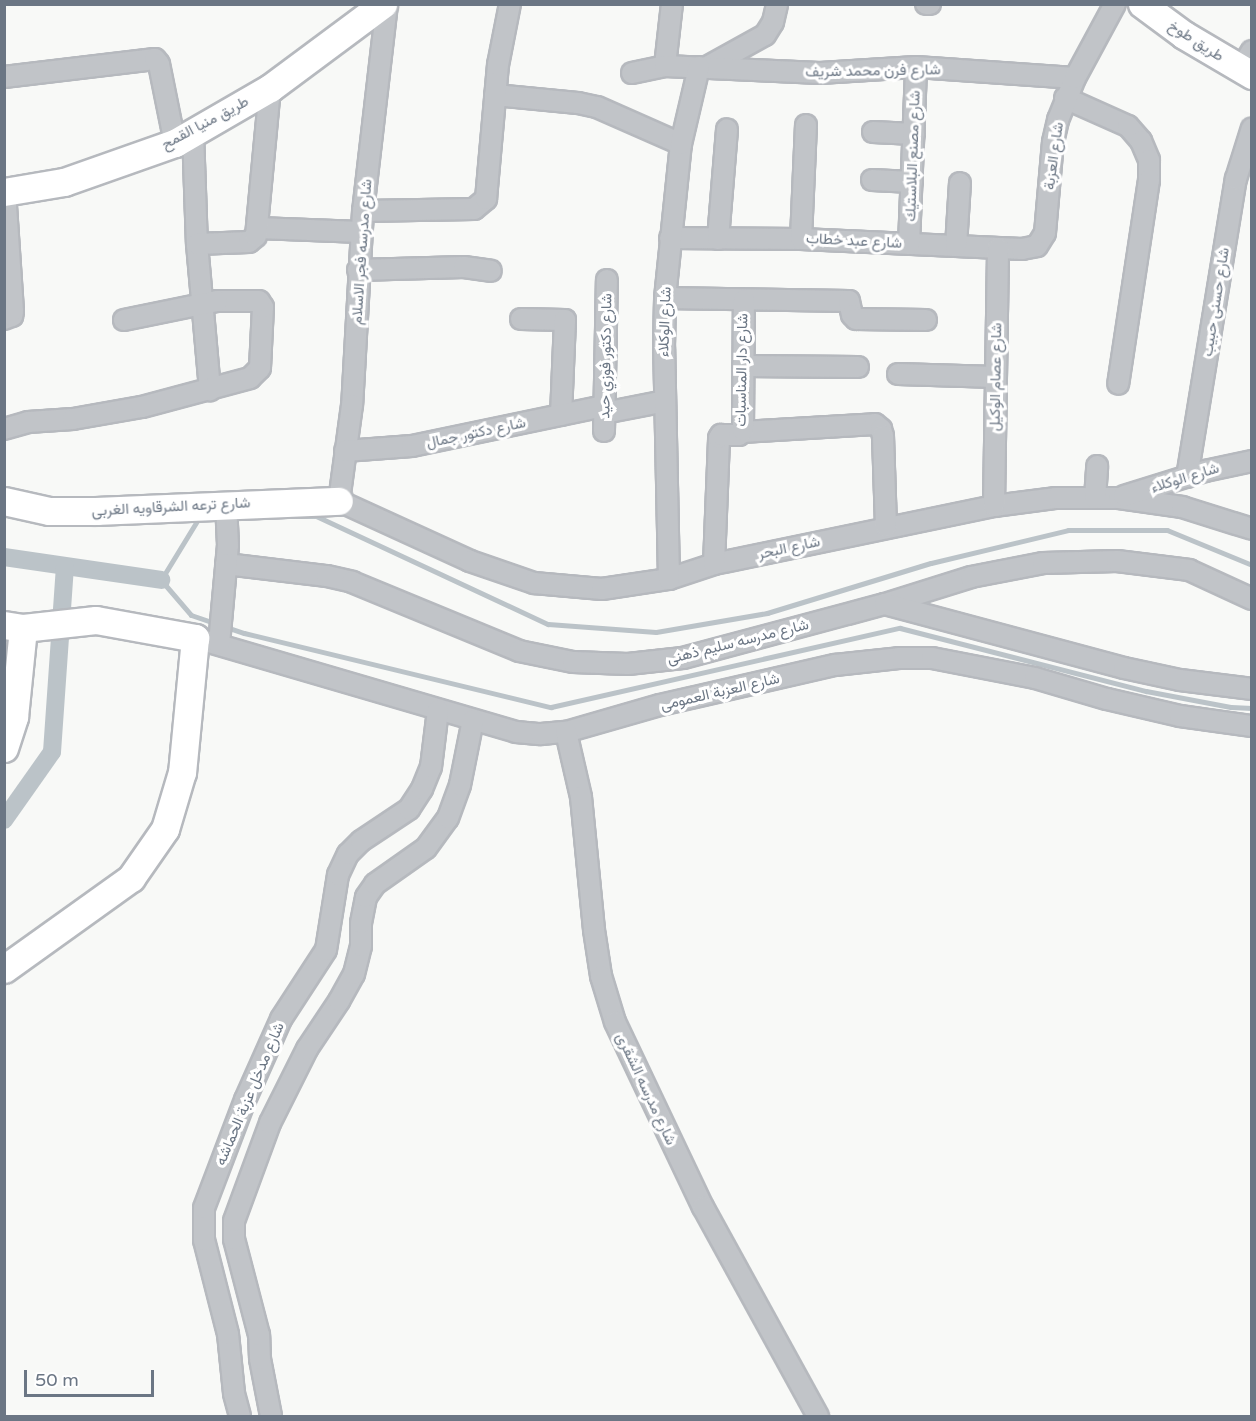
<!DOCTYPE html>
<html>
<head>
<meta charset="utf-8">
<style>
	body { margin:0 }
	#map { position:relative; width:1256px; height:1421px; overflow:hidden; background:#f8f9f7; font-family:"Varela Round",Vazirmatn,sans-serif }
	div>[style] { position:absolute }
	.stream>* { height:5px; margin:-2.5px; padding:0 2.5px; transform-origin:2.5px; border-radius:2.5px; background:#bbc3c8 }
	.canal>* { height:18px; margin:-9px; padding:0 9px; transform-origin:9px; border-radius:9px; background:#bbc3c8 }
	.roads { filter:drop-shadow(2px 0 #b6b9be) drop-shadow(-2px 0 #b6b9be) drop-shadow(0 2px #b6b9be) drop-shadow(0 -2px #b6b9be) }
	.street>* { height:20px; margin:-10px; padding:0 10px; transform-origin:10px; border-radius:10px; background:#c1c4c8 }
	.secondary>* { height:27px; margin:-13.5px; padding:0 13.5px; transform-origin:13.5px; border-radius:13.5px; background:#fff }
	span { translate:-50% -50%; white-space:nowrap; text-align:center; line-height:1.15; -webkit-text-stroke:6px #fff; paint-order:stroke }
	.street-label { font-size:15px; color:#6b7684 }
	.frame { position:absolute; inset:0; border:6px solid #6b7684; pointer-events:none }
	.scale { position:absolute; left:24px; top:1370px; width:130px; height:27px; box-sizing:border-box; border:3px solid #6b7684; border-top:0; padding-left:8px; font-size:18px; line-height:21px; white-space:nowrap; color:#6b7684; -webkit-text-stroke:4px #fff; paint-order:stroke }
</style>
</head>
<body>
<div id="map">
	<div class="stream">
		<i style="left:200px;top:516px;width:75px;rotate:121.4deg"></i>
		<i style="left:161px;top:580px;width:46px;rotate:49.4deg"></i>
		<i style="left:191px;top:615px;width:56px;rotate:18.8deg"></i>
		<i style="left:244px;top:633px;width:316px;rotate:13.6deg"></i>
		<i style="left:551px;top:707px;width:358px;rotate:-12.8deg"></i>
		<i style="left:900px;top:628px;width:254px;rotate:14.4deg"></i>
		<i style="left:1146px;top:691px;width:86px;rotate:10.7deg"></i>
		<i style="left:1231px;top:707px;width:21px;rotate:3deg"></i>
		<i style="left:295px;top:516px;width:21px"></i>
		<i style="left:316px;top:516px;width:256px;rotate:25deg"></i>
		<i style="left:548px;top:624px;width:108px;rotate:4.2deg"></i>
		<i style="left:656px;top:632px;width:113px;rotate:-9.7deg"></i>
		<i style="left:767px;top:613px;width:171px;rotate:-17deg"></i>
		<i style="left:931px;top:563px;width:141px;rotate:-13.5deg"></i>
		<i style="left:1068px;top:530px;width:99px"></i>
		<i style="left:1167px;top:530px;width:92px;rotate:22.4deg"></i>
	</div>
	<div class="canal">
		<i style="left:4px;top:557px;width:159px;rotate:8.3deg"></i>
		<i style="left:4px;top:820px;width:83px;rotate:-54.8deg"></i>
		<i style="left:52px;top:752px;width:186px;rotate:-86deg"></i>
	</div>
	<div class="roads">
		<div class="street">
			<i style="left:387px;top:4px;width:208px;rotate:96.6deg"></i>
			<i style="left:363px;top:211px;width:194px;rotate:93.2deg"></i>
			<i style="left:352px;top:405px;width:97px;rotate:97.7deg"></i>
			<i style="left:339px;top:501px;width:144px;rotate:24.6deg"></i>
			<i style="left:470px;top:561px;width:68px;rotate:19deg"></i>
			<i style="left:534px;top:583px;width:68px;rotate:5deg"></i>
			<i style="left:602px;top:589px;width:68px;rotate:-8.5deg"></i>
			<i style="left:669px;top:579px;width:47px;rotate:-18.4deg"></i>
			<i style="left:714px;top:564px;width:286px;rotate:-11.7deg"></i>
			<i style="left:994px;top:506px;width:63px;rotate:-7.4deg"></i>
			<i style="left:1056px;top:498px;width:63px"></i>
			<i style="left:1119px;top:498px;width:64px;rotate:8.1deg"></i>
			<i style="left:1182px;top:507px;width:73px;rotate:17.4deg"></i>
			<i style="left:926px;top:4px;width:4px"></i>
			<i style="left:665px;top:66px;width:62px;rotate:-83.6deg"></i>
			<i style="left:707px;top:67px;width:66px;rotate:-28.9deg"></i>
			<i style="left:765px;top:35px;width:15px;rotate:-58deg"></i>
			<i style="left:773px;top:22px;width:18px;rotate:-77deg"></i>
			<i style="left:1241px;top:69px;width:21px;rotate:-59deg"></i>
			<i style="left:632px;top:73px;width:34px;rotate:-12deg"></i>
			<i style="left:665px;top:66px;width:155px;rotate:2.6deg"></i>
			<i style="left:820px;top:73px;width:96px;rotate:-3.6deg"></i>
			<i style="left:916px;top:67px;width:159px;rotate:4deg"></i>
			<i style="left:4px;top:77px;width:152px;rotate:-6.8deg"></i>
			<i style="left:155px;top:59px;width:6px;rotate:51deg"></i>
			<i style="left:159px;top:64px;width:81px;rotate:78.6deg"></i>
			<i style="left:495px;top:95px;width:83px;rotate:5.5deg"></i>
			<i style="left:578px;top:103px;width:19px;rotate:12deg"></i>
			<i style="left:597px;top:107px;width:92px;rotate:23.8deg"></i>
			<i style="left:1065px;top:98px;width:69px;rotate:24deg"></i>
			<i style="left:1128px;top:126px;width:20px;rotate:49deg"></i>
			<i style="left:1141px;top:141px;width:21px;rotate:67deg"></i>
			<i style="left:1149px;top:160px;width:20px;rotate:90deg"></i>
			<i style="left:1149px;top:180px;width:206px;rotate:98.6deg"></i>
			<i style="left:193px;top:132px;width:112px;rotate:88deg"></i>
			<i style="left:197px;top:244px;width:147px;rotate:84.9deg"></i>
			<i style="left:873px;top:132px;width:41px;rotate:2.8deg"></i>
			<i style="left:872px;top:180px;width:40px;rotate:2.9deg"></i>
			<i style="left:363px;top:211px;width:111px;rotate:-1deg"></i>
			<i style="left:474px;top:209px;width:16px;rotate:-40deg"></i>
			<i style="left:486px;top:199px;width:135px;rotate:-84.9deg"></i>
			<i style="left:498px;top:65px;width:62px;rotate:-78.9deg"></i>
			<i style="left:258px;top:228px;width:103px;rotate:2.2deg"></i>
			<i style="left:670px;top:238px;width:131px;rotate:0.4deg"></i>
			<i style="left:801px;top:239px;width:221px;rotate:2.6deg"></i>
			<i style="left:1022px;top:249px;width:15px;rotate:-11deg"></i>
			<i style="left:1037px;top:246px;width:15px;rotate:-58deg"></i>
			<i style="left:1045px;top:233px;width:91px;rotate:-85deg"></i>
			<i style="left:1053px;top:142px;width:23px;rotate:-77deg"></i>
			<i style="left:1058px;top:120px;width:45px;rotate:-68deg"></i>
			<i style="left:1075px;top:78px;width:84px;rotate:-61.6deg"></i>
			<i style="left:718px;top:239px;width:110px;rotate:-85.3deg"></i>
			<i style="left:801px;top:239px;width:114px;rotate:-87.5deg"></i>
			<i style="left:197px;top:244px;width:52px;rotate:-2.2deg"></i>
			<i style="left:249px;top:242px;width:9px;rotate:-41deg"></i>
			<i style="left:256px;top:236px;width:149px;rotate:-84.6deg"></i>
			<i style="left:909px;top:244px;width:177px;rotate:-87.7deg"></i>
			<i style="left:956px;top:246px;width:63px;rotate:-86.4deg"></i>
			<i style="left:358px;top:270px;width:106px;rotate:-1.6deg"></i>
			<i style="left:464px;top:267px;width:27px;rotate:8deg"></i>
			<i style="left:665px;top:298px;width:184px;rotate:0.9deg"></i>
			<i style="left:849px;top:301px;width:14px;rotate:78deg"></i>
			<i style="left:852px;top:315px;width:6px;rotate:45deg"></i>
			<i style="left:856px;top:319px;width:70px;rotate:0.8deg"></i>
			<i style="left:4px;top:319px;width:9px;rotate:-21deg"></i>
			<i style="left:12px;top:316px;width:5px;rotate:-79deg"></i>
			<i style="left:13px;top:311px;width:119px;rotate:-93.8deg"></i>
			<i style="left:521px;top:319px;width:44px;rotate:1.3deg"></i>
			<i style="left:565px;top:320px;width:95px;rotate:92.4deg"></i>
			<i style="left:743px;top:366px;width:115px;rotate:0.5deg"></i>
			<i style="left:898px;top:374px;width:98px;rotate:1.8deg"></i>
			<i style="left:604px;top:413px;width:62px;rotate:-11.1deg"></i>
			<i style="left:4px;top:429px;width:25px;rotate:-16deg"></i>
			<i style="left:28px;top:422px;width:45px;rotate:-3.8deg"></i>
			<i style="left:73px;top:419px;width:70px;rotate:-9.9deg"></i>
			<i style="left:142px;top:407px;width:112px;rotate:-15deg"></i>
			<i style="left:250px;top:378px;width:14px;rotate:-45deg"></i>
			<i style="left:260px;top:368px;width:61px;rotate:-87.2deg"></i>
			<i style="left:263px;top:307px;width:7px;rotate:-124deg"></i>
			<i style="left:259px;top:301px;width:42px;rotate:180deg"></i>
			<i style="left:217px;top:301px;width:95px;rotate:168.5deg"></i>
			<i style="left:604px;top:431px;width:151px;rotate:-88.9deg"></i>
			<i style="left:742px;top:432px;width:133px;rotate:-3.4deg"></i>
			<i style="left:875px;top:424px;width:8px;rotate:40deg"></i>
			<i style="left:881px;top:429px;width:7px;rotate:74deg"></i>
			<i style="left:883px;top:436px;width:91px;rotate:88.1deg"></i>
			<i style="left:345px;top:451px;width:67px;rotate:-4.3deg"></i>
			<i style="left:412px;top:446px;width:196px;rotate:-11.8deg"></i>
			<i style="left:1187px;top:477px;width:302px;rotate:-80.7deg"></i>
			<i style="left:1236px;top:179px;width:53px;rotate:-72.6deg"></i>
			<i style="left:1124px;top:496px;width:85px;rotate:-17.2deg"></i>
			<i style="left:1205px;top:471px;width:48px;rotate:-12deg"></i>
			<i style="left:1095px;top:498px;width:32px;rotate:-86deg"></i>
			<i style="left:994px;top:506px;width:258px;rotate:-89.1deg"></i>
			<i style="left:226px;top:564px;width:102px;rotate:6.8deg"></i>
			<i style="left:327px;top:576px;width:26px;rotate:13deg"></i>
			<i style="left:352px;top:582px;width:181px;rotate:22.4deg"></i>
			<i style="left:519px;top:651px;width:55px;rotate:11.5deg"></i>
			<i style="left:573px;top:662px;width:55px;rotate:2.1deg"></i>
			<i style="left:628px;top:664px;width:55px;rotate:-6.2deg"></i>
			<i style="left:683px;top:658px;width:209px;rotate:-15deg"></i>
			<i style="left:885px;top:604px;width:90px;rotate:-17.4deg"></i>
			<i style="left:971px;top:577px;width:73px;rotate:-11deg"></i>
			<i style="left:1043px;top:563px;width:74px;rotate:-1.5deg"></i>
			<i style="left:1117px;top:561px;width:73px;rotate:7.1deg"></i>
			<i style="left:1189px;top:570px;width:69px;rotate:24.7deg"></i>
			<i style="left:714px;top:564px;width:126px;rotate:-87.7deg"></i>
			<i style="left:719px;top:438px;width:4px;rotate:-56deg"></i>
			<i style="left:721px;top:435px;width:18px"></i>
			<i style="left:739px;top:435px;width:6px;rotate:-51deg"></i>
			<i style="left:743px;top:430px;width:130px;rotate:-89.6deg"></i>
			<i style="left:669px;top:579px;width:232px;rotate:-91.2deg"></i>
			<i style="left:664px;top:347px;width:49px;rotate:-88.8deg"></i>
			<i style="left:665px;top:298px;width:155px;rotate:-84.1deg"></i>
			<i style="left:681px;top:144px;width:79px;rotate:-76.8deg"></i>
			<i style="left:885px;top:604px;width:247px;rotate:15deg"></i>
			<i style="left:1124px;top:668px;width:57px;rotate:12.1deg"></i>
			<i style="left:1180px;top:680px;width:73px;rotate:7.1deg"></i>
			<i style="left:195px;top:638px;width:334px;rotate:16.3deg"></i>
			<i style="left:516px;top:732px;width:25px;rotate:5deg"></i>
			<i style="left:541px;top:734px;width:25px;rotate:-5deg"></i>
			<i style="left:566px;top:732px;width:98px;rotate:-16deg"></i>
			<i style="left:660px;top:705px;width:180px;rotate:-12.9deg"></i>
			<i style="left:835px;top:665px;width:64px;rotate:-6.2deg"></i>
			<i style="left:899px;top:658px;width:33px"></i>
			<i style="left:932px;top:658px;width:105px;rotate:11deg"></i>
			<i style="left:1035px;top:678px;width:75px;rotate:16.3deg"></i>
			<i style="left:1107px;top:699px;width:75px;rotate:13.1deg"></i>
			<i style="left:1180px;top:716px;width:73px;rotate:7.9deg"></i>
			<i style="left:219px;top:644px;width:99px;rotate:-84.8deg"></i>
			<i style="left:228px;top:545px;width:41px;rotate:-92.8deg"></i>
			<i style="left:566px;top:732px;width:67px;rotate:77deg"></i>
			<i style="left:581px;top:797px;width:134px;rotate:84.4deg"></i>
			<i style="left:594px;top:930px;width:47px;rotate:81.3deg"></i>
			<i style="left:601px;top:976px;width:48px;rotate:73.1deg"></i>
			<i style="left:615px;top:1022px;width:205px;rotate:64.6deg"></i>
			<i style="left:703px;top:1207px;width:239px;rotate:61.2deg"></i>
			<i style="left:240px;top:1416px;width:24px;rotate:-105deg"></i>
			<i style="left:234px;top:1393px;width:59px;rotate:-95.8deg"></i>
			<i style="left:228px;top:1334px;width:97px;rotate:-104.3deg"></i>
			<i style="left:204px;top:1240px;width:32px;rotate:-90deg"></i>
			<i style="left:204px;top:1208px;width:116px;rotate:-69.2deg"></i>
			<i style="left:245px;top:1100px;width:89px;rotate:-66deg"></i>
			<i style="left:281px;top:1019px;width:82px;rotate:-56.9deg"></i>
			<i style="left:326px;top:950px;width:76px;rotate:-80.9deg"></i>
			<i style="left:338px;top:875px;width:23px;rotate:-65deg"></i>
			<i style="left:348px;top:854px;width:18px;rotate:-45deg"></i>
			<i style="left:361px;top:841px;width:58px;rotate:-33.7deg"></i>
			<i style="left:409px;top:809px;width:24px;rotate:-57deg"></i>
			<i style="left:422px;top:789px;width:24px;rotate:-68deg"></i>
			<i style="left:431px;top:767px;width:57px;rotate:-83deg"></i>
			<i style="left:271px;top:1416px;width:58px;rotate:-100.9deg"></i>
			<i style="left:260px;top:1359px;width:24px;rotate:-92deg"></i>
			<i style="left:259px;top:1335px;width:99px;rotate:-104.6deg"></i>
			<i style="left:234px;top:1239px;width:18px;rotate:-90deg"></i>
			<i style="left:234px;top:1221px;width:104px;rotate:-69.8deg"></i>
			<i style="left:270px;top:1123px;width:83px;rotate:-63.4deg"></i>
			<i style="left:307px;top:1049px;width:58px;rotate:-56.3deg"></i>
			<i style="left:339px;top:1001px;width:31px;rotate:-61deg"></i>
			<i style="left:354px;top:974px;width:29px;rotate:-76deg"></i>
			<i style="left:361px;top:946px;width:23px;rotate:-90deg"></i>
			<i style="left:361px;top:923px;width:26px;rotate:-79deg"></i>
			<i style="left:366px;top:897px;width:16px;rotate:-55deg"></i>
			<i style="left:375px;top:884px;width:62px;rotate:-35.2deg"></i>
			<i style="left:426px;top:848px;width:37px;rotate:-54deg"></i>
			<i style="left:448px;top:818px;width:35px;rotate:-70deg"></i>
			<i style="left:460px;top:785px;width:66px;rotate:-78.7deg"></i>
		</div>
		<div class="secondary">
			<i style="left:1142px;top:4px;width:52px;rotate:36.4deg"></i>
			<i style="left:1184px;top:35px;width:79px;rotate:30.5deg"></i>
			<i style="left:4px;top:192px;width:61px;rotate:-9.5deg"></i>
			<i style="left:64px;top:182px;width:118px;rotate:-19.4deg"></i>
			<i style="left:175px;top:143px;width:110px;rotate:-30.1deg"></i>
			<i style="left:270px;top:88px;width:141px;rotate:-36.6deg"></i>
			<i style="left:4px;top:501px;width:46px;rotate:12.5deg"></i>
			<i style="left:49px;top:511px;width:48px"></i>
			<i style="left:97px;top:511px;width:242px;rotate:-2.4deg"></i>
			<i style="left:4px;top:625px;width:19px;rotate:9deg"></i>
			<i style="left:23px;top:628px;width:73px;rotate:-6.3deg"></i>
			<i style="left:96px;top:620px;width:101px;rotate:10.3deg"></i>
			<i style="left:195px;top:638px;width:135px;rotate:95.5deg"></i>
			<i style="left:182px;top:772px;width:59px;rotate:106.6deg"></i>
			<i style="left:165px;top:829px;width:60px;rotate:124.8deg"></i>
			<i style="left:131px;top:878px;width:156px;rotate:144.4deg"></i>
			<i style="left:4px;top:748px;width:33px;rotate:-72deg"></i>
			<i style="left:14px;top:717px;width:89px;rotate:-84.2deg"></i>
		</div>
	</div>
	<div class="street-label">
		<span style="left:1196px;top:41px;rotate:33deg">طريق طوخ</span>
		<span style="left:873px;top:71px;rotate:-1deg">شارع فرن محمد شريف</span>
		<span style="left:205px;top:123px;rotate:-28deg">طريق منيا القمح</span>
		<span style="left:913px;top:156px;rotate:-88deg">شارع مصنع البلاستيك</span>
		<span style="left:1054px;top:156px;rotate:-82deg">شارع العزبة</span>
		<span style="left:854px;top:241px;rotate:3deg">شارع عبد خطاب</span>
		<span style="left:362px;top:252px;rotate:-86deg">شارع مدرسه فجر الاسلام</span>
		<span style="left:1216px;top:302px;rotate:-81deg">شارع حسنى حبيب</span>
		<span style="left:665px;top:322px;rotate:-88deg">شارع الوكلاء</span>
		<span style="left:606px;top:356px;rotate:-89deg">شارع دكتور فوزي حيد</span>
		<span style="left:742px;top:370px;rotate:-89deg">شارع دار المناسبات</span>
		<span style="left:996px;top:377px;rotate:-89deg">شارع عصام الوكيل</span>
		<span style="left:476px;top:433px;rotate:-12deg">شارع دكتور جمال</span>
		<span style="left:1185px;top:478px;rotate:-17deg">شارع الوكلاء</span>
		<span style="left:171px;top:507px;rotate:-3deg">شارع ترعه الشرقاويه الغربى</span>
		<span style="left:789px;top:548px;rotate:-12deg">شارع البحر</span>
		<span style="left:738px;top:642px;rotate:-14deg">شارع مدرسه سليم ذهنى</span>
		<span style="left:720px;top:692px;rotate:-13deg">شارع العزبة العمومى</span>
		<span style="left:646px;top:1089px;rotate:65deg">شارع مدرسه الشقرى</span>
		<span style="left:250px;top:1094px;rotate:-67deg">شارع مدخل عزبة الحماشه</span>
	</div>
	<div class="frame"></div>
	<div class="scale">50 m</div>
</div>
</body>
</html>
